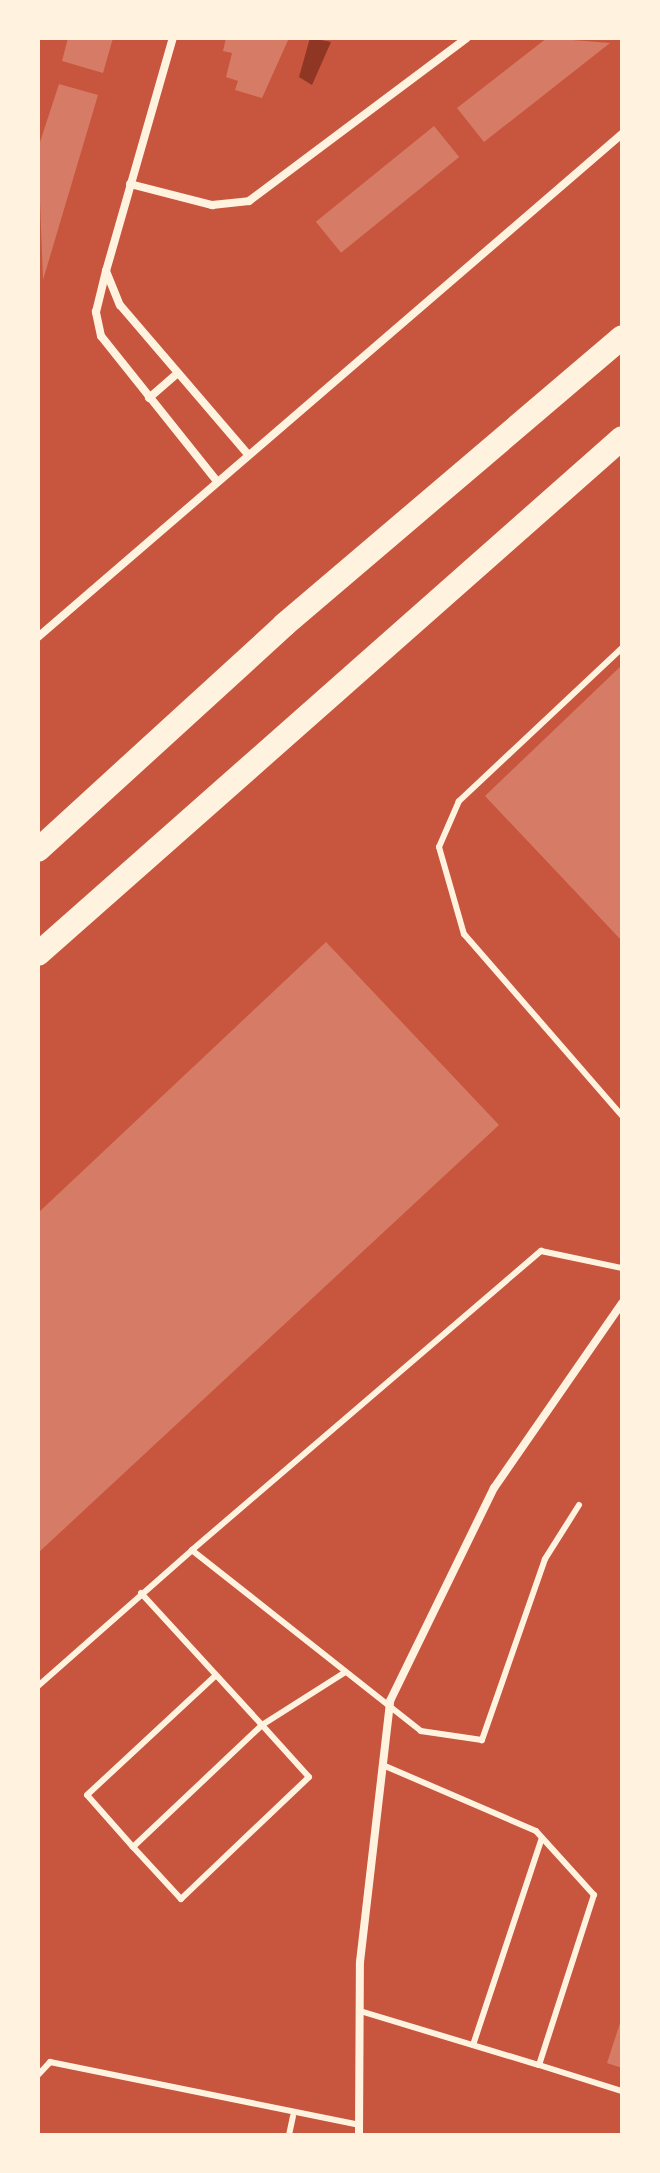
<!DOCTYPE html>
<html>
<head>
<meta charset="utf-8">
<style>
	body { margin:0 }
	#map { position:relative; width:660px; height:2173px; overflow:hidden; background:#c8553d; font-family:Manrope,sans-serif }
	div>[style] { position:absolute }
	.water>* { inset:0; background:#8f3625 }
	.building>* { inset:0; background:#d67c66; transform-origin:0 0 }
	.service>* { height:6px; margin:-3px; padding:0 3px; transform-origin:3px; border-radius:3px; background:#fff3e0 }
	.minor>* { height:8px; margin:-4px; padding:0 4px; transform-origin:4px; border-radius:4px; background:#fff3e0 }
	.motorway>* { height:24px; margin:-12px; padding:0 12px; transform-origin:12px; border-radius:12px; background:#fff3e0 }
	span { translate:-50% -50%; white-space:nowrap; text-align:center; line-height:1.15; -webkit-text-stroke:6px #fff3e0; paint-order:stroke }
	.frame { position:absolute; inset:0; border:40px solid #fff3e0; pointer-events:none }
</style>
</head>
<body>
<div id="map">
	<div class="water">
		<i style="clip-path:polygon(310px 38px,331px 42px,312px 85px,299px 77px)"></i>
	</div>
	<div class="building">
		<i style="clip-path:polygon(68px 38px,113px 38px,103px 73px,62px 61px)"></i>
		<i style="clip-path:polygon(226px 38px,289px 38px,262px 98px,235px 90px,238px 81px,226px 77px,232px 53px,223px 51px)"></i>
		<i style="clip-path:polygon(547px 38px,610px 43px,484px 142px,457px 108px)"></i>
		<i style="clip-path:polygon(59px 84px,98px 95px,43px 280px,38px 148px)"></i>
		<i style="left:434px;top:126px;width:40px;height:152px;rotate:51deg"></i>
		<i style="clip-path:polygon(622px 665px,622px 941px,485px 796px)"></i>
		<i style="clip-path:polygon(326px 942px,499px 1125px,38px 1553px,38px 1213px)"></i>
		<i style="clip-path:polygon(622px 2017px,622px 2068px,607px 2063px)"></i>
	</div>
	<div class="service">
		<i style="left:622px;top:648px;width:224px;rotate:136.8deg"></i>
		<i style="left:459px;top:801px;width:50px;rotate:113.5deg"></i>
		<i style="left:439px;top:847px;width:91px;rotate:74deg"></i>
		<i style="left:464px;top:934px;width:241px;rotate:49deg"></i>
		<i style="left:579px;top:1505px;width:64px;rotate:122.2deg"></i>
		<i style="left:545px;top:1559px;width:192px;rotate:109.2deg"></i>
		<i style="left:482px;top:1740px;width:62px;rotate:-171.6deg"></i>
		<i style="left:421px;top:1731px;width:292px;rotate:-141.7deg"></i>
		<i style="left:192px;top:1550px;width:460px;rotate:-40.6deg"></i>
		<i style="left:541px;top:1251px;width:83px;rotate:11.9deg"></i>
		<i style="left:141px;top:1593px;width:179px;rotate:47.5deg"></i>
		<i style="left:262px;top:1725px;width:97px;rotate:-32.4deg"></i>
		<i style="left:38px;top:1686px;width:205px;rotate:-41.4deg"></i>
		<i style="left:133px;top:1847px;width:178px;rotate:-43.4deg"></i>
		<i style="left:262px;top:1725px;width:70px;rotate:47.9deg"></i>
		<i style="left:309px;top:1777px;width:177px;rotate:136.4deg"></i>
		<i style="left:181px;top:1899px;width:71px;rotate:-132.7deg"></i>
		<i style="left:133px;top:1847px;width:69px;rotate:-131.5deg"></i>
		<i style="left:87px;top:1795px;width:176px;rotate:-42.9deg"></i>
		<i style="left:360px;top:2011px;width:187px;rotate:16.8deg"></i>
		<i style="left:539px;top:2065px;width:179px;rotate:-72.1deg"></i>
		<i style="left:594px;top:1895px;width:86px;rotate:-132.2deg"></i>
		<i style="left:536px;top:1831px;width:167px;rotate:-156.7deg"></i>
		<i style="left:473px;top:2045px;width:218px;rotate:-71.6deg"></i>
		<i style="left:539px;top:2065px;width:87px;rotate:17.4deg"></i>
		<i style="left:38px;top:2075px;width:18px;rotate:-47deg"></i>
		<i style="left:50px;top:2062px;width:315px;rotate:11.5deg"></i>
		<i style="left:289px;top:2135px;width:19px;rotate:-78deg"></i>
	</div>
	<div class="minor">
		<i style="left:130px;top:184px;width:85px;rotate:14.4deg"></i>
		<i style="left:212px;top:205px;width:37px;rotate:-6deg"></i>
		<i style="left:249px;top:201px;width:272px;rotate:-36.8deg"></i>
		<i style="left:106px;top:271px;width:242px;rotate:-74deg"></i>
		<i style="left:149px;top:398px;width:37px;rotate:-41deg"></i>
		<i style="left:216px;top:480px;width:184px;rotate:-128.6deg"></i>
		<i style="left:101px;top:336px;width:25px;rotate:-102deg"></i>
		<i style="left:96px;top:312px;width:42px;rotate:-76.3deg"></i>
		<i style="left:106px;top:271px;width:37px;rotate:68deg"></i>
		<i style="left:120px;top:305px;width:195px;rotate:49.4deg"></i>
		<i style="left:38px;top:637px;width:771px;rotate:-40.74deg"></i>
		<i style="left:359px;top:2135px;width:173px;rotate:-89.7deg"></i>
		<i style="left:360px;top:1962px;width:263px;rotate:-83.4deg"></i>
		<i style="left:390px;top:1701px;width:237px;rotate:-64deg"></i>
		<i style="left:494px;top:1488px;width:225px;rotate:-55.3deg"></i>
	</div>
	<div class="motorway">
		<i style="left:38px;top:850px;width:333px;rotate:-42.4deg"></i>
		<i style="left:284px;top:625px;width:444px;rotate:-40.4deg"></i>
		<i style="left:38px;top:954px;width:779px;rotate:-41.46deg"></i>
	</div>
	<div class="frame"></div>
</div>
</body>
</html>
